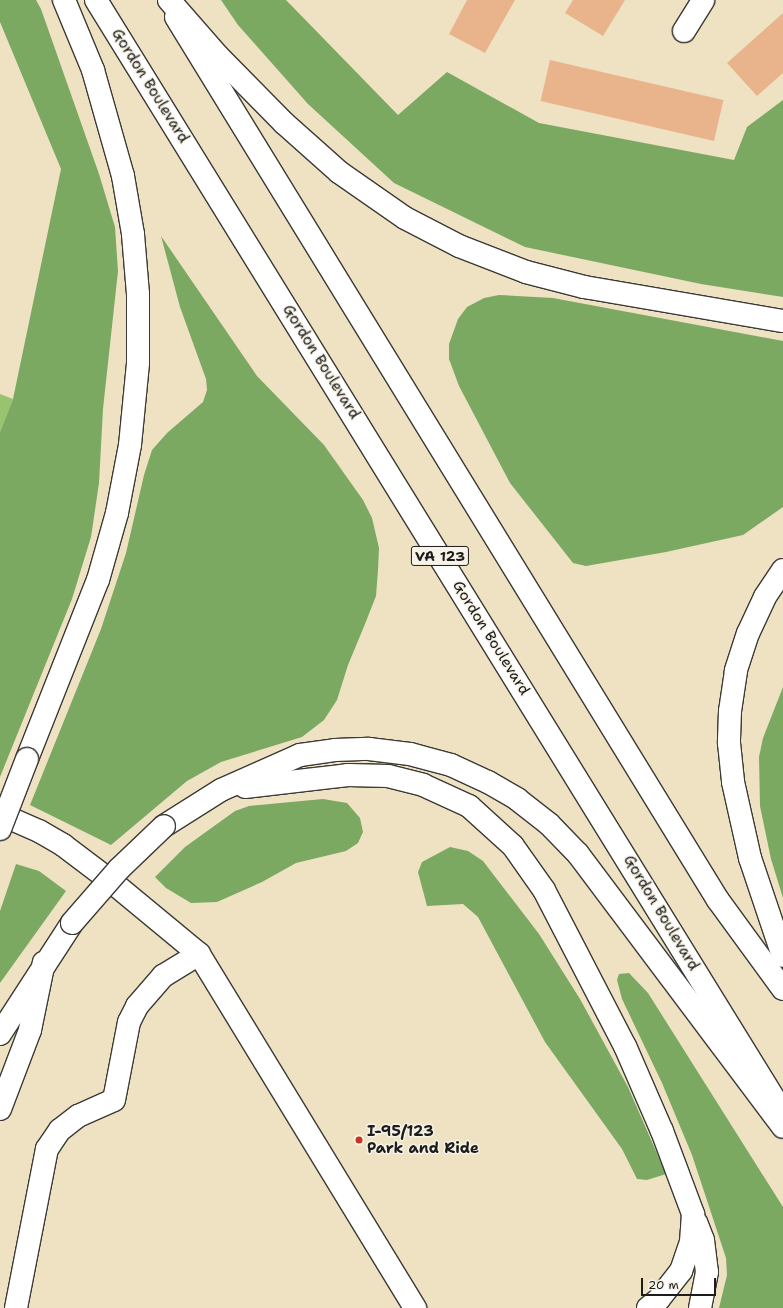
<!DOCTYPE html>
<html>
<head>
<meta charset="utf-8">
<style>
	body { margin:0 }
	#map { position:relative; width:783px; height:1308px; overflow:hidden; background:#eee2c3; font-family:"Shantell Sans",sans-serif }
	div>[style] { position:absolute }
	.green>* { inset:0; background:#9ac36f }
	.forest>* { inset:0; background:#7ba962 }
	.building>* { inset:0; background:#e9b48c; transform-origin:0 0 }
	.roads { filter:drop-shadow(1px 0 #3c3a35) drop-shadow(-1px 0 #3c3a35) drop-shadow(0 1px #3c3a35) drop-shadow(0 -1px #3c3a35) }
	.minor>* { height:22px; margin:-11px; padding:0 11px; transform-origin:11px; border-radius:11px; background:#fff }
	.major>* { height:22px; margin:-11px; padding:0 11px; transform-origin:11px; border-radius:11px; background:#fff }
	.highway>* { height:22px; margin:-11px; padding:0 11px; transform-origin:11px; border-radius:11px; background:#fff }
	.bridges { filter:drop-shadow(1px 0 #3c3a35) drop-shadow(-1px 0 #3c3a35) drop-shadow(0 1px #3c3a35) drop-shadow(0 -1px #3c3a35) }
	.highway-bridge>* { height:22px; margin:-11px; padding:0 11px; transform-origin:11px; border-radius:11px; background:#fff }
	.dots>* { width:11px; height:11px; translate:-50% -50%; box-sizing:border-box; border:2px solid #f7f3e8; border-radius:50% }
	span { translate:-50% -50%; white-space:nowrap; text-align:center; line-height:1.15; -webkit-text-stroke:3px #f7f3e8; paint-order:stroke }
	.shield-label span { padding:1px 3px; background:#f7f3e8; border:1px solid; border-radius:3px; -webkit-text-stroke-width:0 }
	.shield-label { font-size:14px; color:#1c1c1c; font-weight:700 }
	.street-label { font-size:15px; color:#1c1c1c }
	.poi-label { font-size:15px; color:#1c1c1c; font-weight:700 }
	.left { translate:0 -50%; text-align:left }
	.scale { position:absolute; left:641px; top:1278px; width:75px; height:18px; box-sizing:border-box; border:2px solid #1c1c1c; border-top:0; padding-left:5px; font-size:12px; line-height:14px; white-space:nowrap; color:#1c1c1c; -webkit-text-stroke:3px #f7f3e8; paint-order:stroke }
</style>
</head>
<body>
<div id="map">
	<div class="green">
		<i style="clip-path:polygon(0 394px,13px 399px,0 432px)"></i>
	</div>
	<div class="forest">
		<i style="clip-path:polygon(0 0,36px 0,41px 9px,99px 174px,115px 227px,118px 271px,103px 409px,99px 483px,91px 537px,72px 599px,0 777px,0 432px,13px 399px,61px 169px,0 22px)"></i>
		<i style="clip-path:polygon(221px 0,286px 0,398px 115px,447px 72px,539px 123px,734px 160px,747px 127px,783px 100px,783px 297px,701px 284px,525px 247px,394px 183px,308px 104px,238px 25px)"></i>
		<i style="clip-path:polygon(161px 236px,257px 376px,324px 445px,363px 500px,372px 518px,379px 548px,378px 570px,376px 596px,365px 624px,348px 665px,337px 700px,324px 720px,302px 737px,221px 762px,187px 781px,111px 845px,30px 805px,101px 629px,126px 553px,144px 475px,152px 450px,167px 433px,203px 402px,207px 390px,206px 379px,180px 307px)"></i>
		<i style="clip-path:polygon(499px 295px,553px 298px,783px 341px,783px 507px,743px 535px,666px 552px,586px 566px,573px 563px,510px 483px,459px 386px,449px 359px,449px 344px,458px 319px,467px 307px,484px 298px)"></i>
		<i style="clip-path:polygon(783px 687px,783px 898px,771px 859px,760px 806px,759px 757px,763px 738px)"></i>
		<i style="clip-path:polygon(323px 799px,347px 803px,360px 818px,363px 832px,358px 843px,346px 851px,296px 863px,262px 882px,217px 902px,191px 903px,166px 888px,155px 877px,185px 847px,235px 811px,249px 806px)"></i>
		<i style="clip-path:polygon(450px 847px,468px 851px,483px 861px,539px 934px,580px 999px,628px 1087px,666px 1174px,647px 1180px,637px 1179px,622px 1149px,545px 1042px,478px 917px,463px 904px,427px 906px,418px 872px,422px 862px)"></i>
		<i style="clip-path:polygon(16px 864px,39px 871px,66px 891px,0 983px,0 911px)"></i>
		<i style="clip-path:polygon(629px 973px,648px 993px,783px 1207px,783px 1308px,719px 1308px,727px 1275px,726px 1258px,692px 1155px,662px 1083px,622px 999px,617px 980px,619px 974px)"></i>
	</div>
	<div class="building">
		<i style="clip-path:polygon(467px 0,515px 0,485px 53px,449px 34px)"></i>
		<i style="clip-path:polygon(573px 0,625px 0,603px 36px,565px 13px)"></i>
		<i style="clip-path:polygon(783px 13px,783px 73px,757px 96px,727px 63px)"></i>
		<i style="left:550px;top:60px;width:178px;height:42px;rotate:13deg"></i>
	</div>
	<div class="roads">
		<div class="minor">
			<i style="left:684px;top:31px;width:36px;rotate:-58deg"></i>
			<i style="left:0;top:814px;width:43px;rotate:23.6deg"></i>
			<i style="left:39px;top:831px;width:28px;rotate:30deg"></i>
			<i style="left:63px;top:845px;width:61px;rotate:37.1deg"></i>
			<i style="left:112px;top:882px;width:113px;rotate:39.6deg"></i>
			<i style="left:199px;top:954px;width:415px;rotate:58.6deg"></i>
			<i style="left:696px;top:1222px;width:19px;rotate:69deg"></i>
			<i style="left:703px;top:1240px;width:32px;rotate:83deg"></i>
			<i style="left:707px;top:1272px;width:37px;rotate:101deg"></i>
			<i style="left:16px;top:1308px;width:162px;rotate:-79deg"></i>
			<i style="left:47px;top:1149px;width:23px;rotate:-56deg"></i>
			<i style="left:60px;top:1130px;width:23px;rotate:-38deg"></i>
			<i style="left:78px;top:1116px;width:39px;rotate:-24deg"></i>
			<i style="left:114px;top:1100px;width:79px;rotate:-79.1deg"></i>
			<i style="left:129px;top:1022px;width:18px;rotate:-63deg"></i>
			<i style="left:137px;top:1006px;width:40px;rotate:-49deg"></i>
			<i style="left:163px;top:976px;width:42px;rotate:-31.4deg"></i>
			<i style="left:648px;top:1308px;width:14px;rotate:-39deg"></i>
			<i style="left:659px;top:1299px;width:36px;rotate:-52deg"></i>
			<i style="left:681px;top:1271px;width:31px;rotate:-71deg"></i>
			<i style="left:691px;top:1242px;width:28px;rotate:-86deg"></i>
		</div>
		<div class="major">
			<i style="left:96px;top:0;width:1308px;rotate:58.32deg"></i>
			<i style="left:176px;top:17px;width:1036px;rotate:58.46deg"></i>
			<i style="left:718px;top:900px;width:110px;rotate:53.9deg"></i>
		</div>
		<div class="highway">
			<i style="left:169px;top:0;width:74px;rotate:48.8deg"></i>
			<i style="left:218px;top:56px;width:94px;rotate:45.4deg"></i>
			<i style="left:284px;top:123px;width:74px;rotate:41.7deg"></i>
			<i style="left:339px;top:172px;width:80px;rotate:34.9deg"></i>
			<i style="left:405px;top:218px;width:61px;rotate:27.4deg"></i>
			<i style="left:459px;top:246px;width:72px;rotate:21.2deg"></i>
			<i style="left:526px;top:272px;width:60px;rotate:14.5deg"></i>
			<i style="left:584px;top:287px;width:202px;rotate:9.7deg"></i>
			<i style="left:783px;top:570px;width:32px;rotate:124deg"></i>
			<i style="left:765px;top:597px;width:40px;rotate:115deg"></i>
			<i style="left:748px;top:633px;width:40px;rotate:108deg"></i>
			<i style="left:736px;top:671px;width:40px;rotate:98.5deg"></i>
			<i style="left:730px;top:711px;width:32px;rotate:92deg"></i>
			<i style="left:729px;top:743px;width:39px;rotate:84deg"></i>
			<i style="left:733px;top:782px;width:78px;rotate:77.4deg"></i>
			<i style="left:750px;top:858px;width:103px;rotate:71.4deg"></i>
			<i style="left:27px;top:759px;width:193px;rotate:-68.4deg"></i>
			<i style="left:98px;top:580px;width:70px;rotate:-74.2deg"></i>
			<i style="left:117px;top:513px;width:69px;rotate:-79.2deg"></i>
			<i style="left:130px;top:445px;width:82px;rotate:-84.4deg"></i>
			<i style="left:138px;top:363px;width:69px;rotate:-90deg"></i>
			<i style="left:138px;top:294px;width:60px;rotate:-94.8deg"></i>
			<i style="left:133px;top:234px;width:59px;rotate:-99.8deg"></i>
			<i style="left:123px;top:176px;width:110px;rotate:-105.8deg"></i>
			<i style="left:93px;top:70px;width:76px;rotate:-112.5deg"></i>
			<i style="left:245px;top:787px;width:104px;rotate:-6.6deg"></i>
			<i style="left:348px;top:775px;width:40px;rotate:1.4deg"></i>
			<i style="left:388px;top:776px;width:36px;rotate:14deg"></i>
			<i style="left:423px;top:785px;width:51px;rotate:24.5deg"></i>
			<i style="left:469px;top:806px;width:59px;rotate:42.3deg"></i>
			<i style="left:513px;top:846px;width:54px;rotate:54.8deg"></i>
			<i style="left:544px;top:890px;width:176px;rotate:62.6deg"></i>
			<i style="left:625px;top:1046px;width:93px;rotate:66.5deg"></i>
			<i style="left:662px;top:1131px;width:89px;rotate:69.5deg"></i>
			<i style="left:164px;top:826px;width:67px;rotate:-32.3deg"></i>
			<i style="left:221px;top:790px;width:86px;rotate:-23.9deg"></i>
			<i style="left:300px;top:755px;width:35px;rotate:-8deg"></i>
			<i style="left:335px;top:750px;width:34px;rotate:-2deg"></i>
			<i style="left:369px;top:749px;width:41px;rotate:7deg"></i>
			<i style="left:410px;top:754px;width:42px;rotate:15deg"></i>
			<i style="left:451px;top:765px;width:41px;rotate:24.7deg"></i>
			<i style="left:488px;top:782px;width:34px;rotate:30deg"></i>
			<i style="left:517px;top:799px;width:41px;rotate:38deg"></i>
			<i style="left:549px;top:824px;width:42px;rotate:46deg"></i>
			<i style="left:578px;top:854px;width:341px;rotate:53.1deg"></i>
			<i style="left:0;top:1034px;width:132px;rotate:-57deg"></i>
			<i style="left:0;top:1109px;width:85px;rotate:-69.2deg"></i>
			<i style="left:30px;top:1030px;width:69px;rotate:-78.4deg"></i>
		</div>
	</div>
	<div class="bridges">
		<div class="highway-bridge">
			<i style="left:0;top:829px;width:75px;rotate:-68.9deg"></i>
			<i style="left:72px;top:923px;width:72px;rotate:-49deg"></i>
			<i style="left:119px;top:869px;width:62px;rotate:-43.7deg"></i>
		</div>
	</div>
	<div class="dots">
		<i style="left:359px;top:1140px;background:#c8321e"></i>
	</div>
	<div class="shield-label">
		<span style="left:440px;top:556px">VA 123</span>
	</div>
	<div class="street-label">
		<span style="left:150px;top:86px;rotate:58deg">Gordon Boulevard</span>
		<span style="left:321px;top:362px;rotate:58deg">Gordon Boulevard</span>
		<span style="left:491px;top:638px;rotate:58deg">Gordon Boulevard</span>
		<span style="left:661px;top:913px;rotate:59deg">Gordon Boulevard</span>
	</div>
	<div class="poi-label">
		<span class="left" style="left:367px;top:1140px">I-95/123<br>Park and Ride</span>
	</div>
	<div class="scale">20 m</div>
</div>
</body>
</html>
